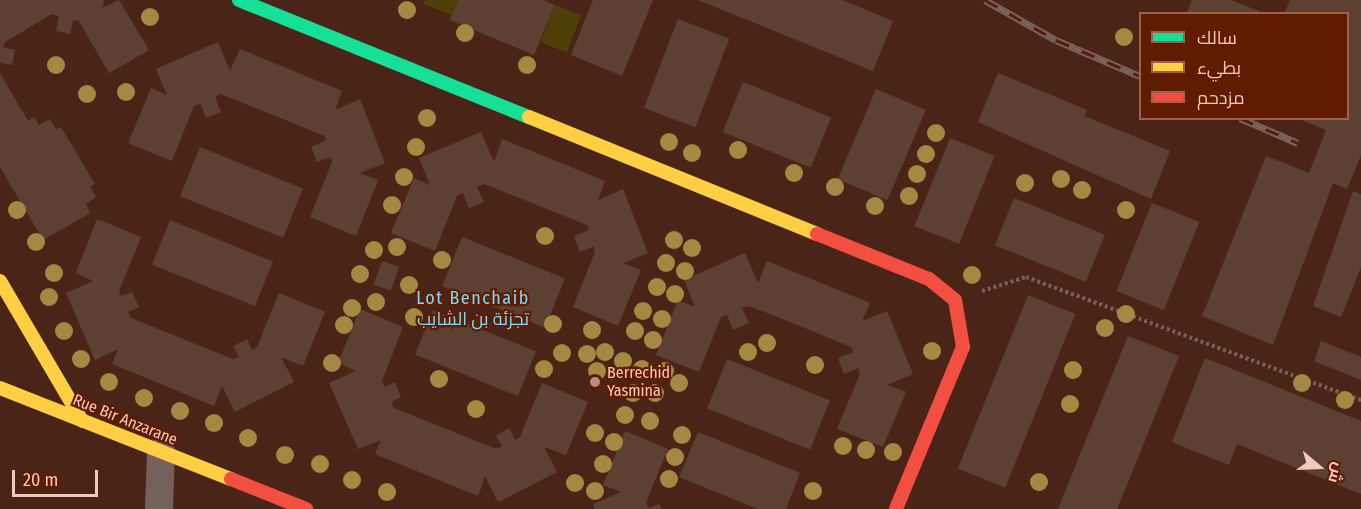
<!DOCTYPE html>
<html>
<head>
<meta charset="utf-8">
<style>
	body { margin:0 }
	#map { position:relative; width:1361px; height:509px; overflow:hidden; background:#4a2517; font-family:"Fira Sans Condensed",Cairo,sans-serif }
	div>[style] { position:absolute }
	.green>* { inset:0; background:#4d3f05; transform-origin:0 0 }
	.building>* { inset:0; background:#5c4133; transform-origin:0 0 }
	.path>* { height:4px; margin-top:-2px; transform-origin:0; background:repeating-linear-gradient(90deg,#756058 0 3px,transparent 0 6px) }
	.street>* { height:28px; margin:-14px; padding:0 14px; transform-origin:14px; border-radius:14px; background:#75615b }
	.fast>* { height:14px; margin:-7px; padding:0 7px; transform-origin:7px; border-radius:7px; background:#16e098 }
	.slow>* { height:14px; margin:-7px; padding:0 7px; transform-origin:7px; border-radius:7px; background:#ffcf43 }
	.jam>* { height:14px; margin:-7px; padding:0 7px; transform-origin:7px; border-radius:7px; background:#f24e42 }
	.rail>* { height:7px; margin-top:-3.5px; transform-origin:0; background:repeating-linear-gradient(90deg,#601b01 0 14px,#7a645b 0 28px); box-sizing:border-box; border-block:2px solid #7a645b }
	.trees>* { width:18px; height:18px; margin:-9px; border-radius:50%; background:#a58942 }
	.dots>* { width:16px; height:16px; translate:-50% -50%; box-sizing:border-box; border:3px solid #601b01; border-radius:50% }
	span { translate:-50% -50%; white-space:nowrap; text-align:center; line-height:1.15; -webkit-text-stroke:4.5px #601b01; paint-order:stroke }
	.poi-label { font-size:16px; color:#f4c9bb }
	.left { translate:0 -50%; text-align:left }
	.street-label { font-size:16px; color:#f4c9bb }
	.neighbourhood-label { font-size:18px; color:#79dbf7; letter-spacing:1.5px }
	.legend { position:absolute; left:1139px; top:12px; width:210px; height:108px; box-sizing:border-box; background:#601b01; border:2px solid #9b614b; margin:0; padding:8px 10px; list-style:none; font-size:18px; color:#f4c9bb }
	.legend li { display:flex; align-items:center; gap:12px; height:30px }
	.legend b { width:30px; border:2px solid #9b614b }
	.north { position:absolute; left:1289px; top:437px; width:60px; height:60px; -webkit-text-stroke:4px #601b01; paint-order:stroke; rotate:109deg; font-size:16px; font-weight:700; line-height:24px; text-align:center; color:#f4c9bb }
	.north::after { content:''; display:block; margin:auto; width:21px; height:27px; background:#f4c9bb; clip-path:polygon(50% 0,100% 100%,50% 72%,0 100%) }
	.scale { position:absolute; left:12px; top:470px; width:86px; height:27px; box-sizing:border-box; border:3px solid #f4c9bb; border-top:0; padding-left:8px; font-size:18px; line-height:21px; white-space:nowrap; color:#f4c9bb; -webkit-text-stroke:4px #601b01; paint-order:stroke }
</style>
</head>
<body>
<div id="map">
	<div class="green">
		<i style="clip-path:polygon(425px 0,458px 0,452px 15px,423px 4px)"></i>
		<i style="left:555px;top:5px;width:28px;height:40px;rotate:21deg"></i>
	</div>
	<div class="building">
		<i style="clip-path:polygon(0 0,104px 0,102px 8px,119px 0,149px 50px,109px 73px,79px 21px,73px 20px,70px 34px,56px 31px,59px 16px,52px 14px,5px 42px,3px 47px,15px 50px,12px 65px,0 63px)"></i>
		<i style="clip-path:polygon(458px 0,543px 0,555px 5px,534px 55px,450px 20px)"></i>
		<i style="clip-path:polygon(593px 0,653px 0,622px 76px,571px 55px)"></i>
		<i style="clip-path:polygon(698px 0,842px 0,893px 21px,873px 71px)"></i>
		<i style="clip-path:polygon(1192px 0,1231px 0,1264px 13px,1186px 14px)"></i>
		<i style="clip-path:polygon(1290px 0,1361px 0,1361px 155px,1347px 189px,1333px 183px,1273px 345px,1202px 316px,1266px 156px,1309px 173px,1326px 130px,1297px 118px,1348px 118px,1348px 14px,1284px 14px)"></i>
		<i style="left:678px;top:19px;width:55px;height:95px;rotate:21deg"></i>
		<i style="clip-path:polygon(218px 42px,230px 71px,240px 49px,342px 91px,335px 110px,360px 99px,385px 163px,360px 173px,378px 180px,356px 236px,310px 217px,332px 162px,331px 157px,317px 162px,311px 147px,326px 140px,324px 136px,273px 115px,221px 94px,215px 97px,221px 112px,206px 118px,200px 103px,194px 106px,172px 161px,128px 143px,151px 88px,167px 95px,156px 69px)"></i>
		<i style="clip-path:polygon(0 73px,28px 121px,34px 117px,39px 125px,50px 119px,56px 129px,61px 127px,95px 184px,90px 186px,96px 197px,86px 204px,90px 213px,43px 240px,0 167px)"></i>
		<i style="clip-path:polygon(998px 73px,1087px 110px,1084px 116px,1170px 151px,1151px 199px,978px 122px)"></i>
		<i style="left:743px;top:82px;width:95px;height:54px;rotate:22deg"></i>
		<i style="left:876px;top:89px;width:54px;height:98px;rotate:23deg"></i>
		<i style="clip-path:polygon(481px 132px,494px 162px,502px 139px,605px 181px,598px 200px,623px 189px,648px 253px,623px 263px,641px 270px,618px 326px,573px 307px,595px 252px,594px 246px,580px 252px,574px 236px,589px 230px,587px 225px,484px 184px,477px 187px,484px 202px,469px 208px,463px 193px,457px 196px,435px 251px,391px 233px,414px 178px,430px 185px,419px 158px)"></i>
		<i style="left:950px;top:138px;width:48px;height:95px;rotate:22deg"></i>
		<i style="left:200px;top:147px;width:111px;height:53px;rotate:22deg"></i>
		<i style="clip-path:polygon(1353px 191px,1361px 194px,1361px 267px,1341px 317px,1313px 306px)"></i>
		<i style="left:1014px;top:198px;width:98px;height:51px;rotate:22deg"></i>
		<i style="left:1152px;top:203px;width:51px;height:95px;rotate:22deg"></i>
		<i style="clip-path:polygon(97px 219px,141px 237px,119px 291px,121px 296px,132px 292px,139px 307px,128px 312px,131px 318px,233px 359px,239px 357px,233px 346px,247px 339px,252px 350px,257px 347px,279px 293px,325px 312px,303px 366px,281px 357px,294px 382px,235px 412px,222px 386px,214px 406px,112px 364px,118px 349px,95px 360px,66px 293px,93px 281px,76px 273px)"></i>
		<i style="left:170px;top:220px;width:111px;height:48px;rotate:22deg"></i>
		<i style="left:462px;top:237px;width:111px;height:53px;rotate:22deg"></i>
		<i style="clip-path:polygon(745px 253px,758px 283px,767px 261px,870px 303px,862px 321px,887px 311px,913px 374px,887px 385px,906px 392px,883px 447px,837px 429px,860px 374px,858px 368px,844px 374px,838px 358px,853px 352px,851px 347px,800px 326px,749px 306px,742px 308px,749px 323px,733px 330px,727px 315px,721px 317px,699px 372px,656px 355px,678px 300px,695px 307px,684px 280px)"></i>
		<i style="left:382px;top:261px;width:18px;height:25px;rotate:19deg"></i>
		<i style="left:1028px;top:295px;width:51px;height:187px;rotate:22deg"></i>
		<i style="clip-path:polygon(360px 309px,403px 327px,382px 381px,384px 387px,395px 382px,401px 397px,391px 402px,394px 408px,496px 449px,502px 446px,496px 436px,509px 428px,515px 440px,520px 437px,542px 383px,588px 402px,566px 455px,544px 447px,557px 472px,498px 502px,485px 476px,478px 496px,375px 454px,381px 440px,358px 449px,329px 383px,356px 371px,338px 363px)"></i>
		<i style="left:433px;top:310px;width:111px;height:48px;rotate:22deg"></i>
		<i style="clip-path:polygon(1128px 336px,1179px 356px,1144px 443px,1117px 509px,1058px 509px)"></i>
		<i style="clip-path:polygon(1321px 341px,1361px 357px,1361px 380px,1314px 361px)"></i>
		<i style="clip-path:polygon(1205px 358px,1361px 421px,1361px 494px,1237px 444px,1229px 465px,1172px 442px)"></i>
		<i style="left:727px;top:359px;width:111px;height:53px;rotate:22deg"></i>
		<i style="clip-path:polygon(625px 431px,668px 449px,646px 502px,649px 508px,659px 504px,662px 509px,595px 509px,593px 504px,621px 492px,603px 485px)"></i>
		<i style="clip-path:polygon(698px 432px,800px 473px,786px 509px,758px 509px,679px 477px)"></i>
	</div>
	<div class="path">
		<i style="left:982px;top:291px;width:46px;rotate:-17.7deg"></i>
		<i style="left:1026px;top:277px;width:357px;rotate:20.2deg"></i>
	</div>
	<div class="street">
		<i style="left:159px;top:509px;width:57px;rotate:-88deg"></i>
	</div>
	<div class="fast">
		<i style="left:239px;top:0;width:313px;rotate:22deg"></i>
	</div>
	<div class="slow">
		<i style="left:529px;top:117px;width:311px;rotate:22.1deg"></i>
		<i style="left:0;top:281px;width:162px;rotate:59.6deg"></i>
		<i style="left:0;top:388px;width:248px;rotate:21.5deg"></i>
	</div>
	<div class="jam">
		<i style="left:817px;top:234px;width:121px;rotate:21.9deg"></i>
		<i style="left:929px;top:279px;width:33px;rotate:39deg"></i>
		<i style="left:955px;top:300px;width:48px;rotate:80.3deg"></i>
		<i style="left:963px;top:347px;width:175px;rotate:112.5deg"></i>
		<i style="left:231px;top:479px;width:81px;rotate:21.8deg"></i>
	</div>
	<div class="rail">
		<i style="left:985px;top:0;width:81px;rotate:29.4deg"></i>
		<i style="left:1056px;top:40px;width:91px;rotate:23.2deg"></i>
		<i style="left:1240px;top:118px;width:63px;rotate:23.3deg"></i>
	</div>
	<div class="trees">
		<i style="left:407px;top:10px"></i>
		<i style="left:150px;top:17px"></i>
		<i style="left:465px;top:33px"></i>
		<i style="left:1124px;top:37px"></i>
		<i style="left:56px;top:65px"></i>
		<i style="left:527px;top:65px"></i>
		<i style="left:126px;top:92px"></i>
		<i style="left:87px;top:94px"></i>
		<i style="left:427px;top:118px"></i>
		<i style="left:936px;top:133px"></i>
		<i style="left:669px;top:142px"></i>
		<i style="left:416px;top:147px"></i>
		<i style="left:738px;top:150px"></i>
		<i style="left:692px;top:153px"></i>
		<i style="left:926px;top:154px"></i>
		<i style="left:794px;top:173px"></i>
		<i style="left:917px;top:174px"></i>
		<i style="left:404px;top:177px"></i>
		<i style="left:1061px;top:179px"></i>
		<i style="left:1025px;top:183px"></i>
		<i style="left:835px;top:187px"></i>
		<i style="left:1082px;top:190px"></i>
		<i style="left:909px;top:196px"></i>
		<i style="left:392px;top:205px"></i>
		<i style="left:875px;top:206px"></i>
		<i style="left:17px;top:210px"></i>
		<i style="left:1126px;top:210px"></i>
		<i style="left:545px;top:236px"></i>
		<i style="left:674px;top:240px"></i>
		<i style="left:36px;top:242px"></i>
		<i style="left:397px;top:247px"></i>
		<i style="left:692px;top:248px"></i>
		<i style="left:374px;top:250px"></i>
		<i style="left:442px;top:260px"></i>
		<i style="left:666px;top:263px"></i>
		<i style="left:685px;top:271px"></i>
		<i style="left:54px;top:273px"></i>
		<i style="left:360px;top:274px"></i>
		<i style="left:972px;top:275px"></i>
		<i style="left:409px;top:285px"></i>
		<i style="left:657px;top:287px"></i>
		<i style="left:675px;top:294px"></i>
		<i style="left:49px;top:297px"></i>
		<i style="left:376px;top:302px"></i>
		<i style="left:352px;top:308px"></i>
		<i style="left:643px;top:311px"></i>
		<i style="left:1126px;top:314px"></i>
		<i style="left:414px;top:317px"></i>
		<i style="left:662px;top:319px"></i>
		<i style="left:553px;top:324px"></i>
		<i style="left:344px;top:325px"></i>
		<i style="left:1105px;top:328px"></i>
		<i style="left:592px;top:330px"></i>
		<i style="left:64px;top:331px"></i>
		<i style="left:635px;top:331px"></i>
		<i style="left:653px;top:340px"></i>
		<i style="left:767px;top:343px"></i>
		<i style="left:932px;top:351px"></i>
		<i style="left:605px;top:352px"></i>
		<i style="left:748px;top:352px"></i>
		<i style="left:562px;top:353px"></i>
		<i style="left:587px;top:354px"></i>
		<i style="left:81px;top:359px"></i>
		<i style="left:623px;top:361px"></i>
		<i style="left:332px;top:363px"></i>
		<i style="left:815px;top:365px"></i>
		<i style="left:544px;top:369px"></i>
		<i style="left:642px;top:369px"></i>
		<i style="left:1073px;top:370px"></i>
		<i style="left:597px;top:371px"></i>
		<i style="left:665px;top:371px"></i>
		<i style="left:439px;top:379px"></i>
		<i style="left:109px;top:382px"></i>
		<i style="left:679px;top:383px"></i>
		<i style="left:1302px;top:383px"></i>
		<i style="left:633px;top:393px"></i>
		<i style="left:655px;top:393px"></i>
		<i style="left:144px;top:398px"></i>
		<i style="left:1345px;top:400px"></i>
		<i style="left:1070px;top:404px"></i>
		<i style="left:476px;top:409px"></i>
		<i style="left:180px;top:411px"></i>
		<i style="left:625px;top:415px"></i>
		<i style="left:650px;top:421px"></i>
		<i style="left:214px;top:423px"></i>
		<i style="left:595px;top:433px"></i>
		<i style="left:682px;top:435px"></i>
		<i style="left:248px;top:438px"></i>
		<i style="left:614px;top:442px"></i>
		<i style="left:843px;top:446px"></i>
		<i style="left:866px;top:450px"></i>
		<i style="left:893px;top:452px"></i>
		<i style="left:285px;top:455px"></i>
		<i style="left:675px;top:457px"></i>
		<i style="left:320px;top:464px"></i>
		<i style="left:603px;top:464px"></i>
		<i style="left:669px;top:479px"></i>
		<i style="left:352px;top:480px"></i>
		<i style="left:1039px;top:482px"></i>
		<i style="left:575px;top:483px"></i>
		<i style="left:595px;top:491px"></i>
		<i style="left:813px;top:491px"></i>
		<i style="left:387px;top:492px"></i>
	</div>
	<div class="dots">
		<i style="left:595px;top:382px;background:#b89082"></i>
	</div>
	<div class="poi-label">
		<span class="left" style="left:607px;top:382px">Berrechid<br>Yasmina</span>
	</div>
	<div class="street-label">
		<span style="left:125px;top:420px;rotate:22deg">Rue Bir Anzarane</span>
	</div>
	<div class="neighbourhood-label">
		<span style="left:473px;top:309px">Lot Benchaib<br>تجزئة بن الشايب</span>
	</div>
	<ul class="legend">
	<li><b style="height:8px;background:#16e098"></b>سالك</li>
	<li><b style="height:8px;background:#ffcf43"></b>بطيء</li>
	<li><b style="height:8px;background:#f24e42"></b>مزدحم</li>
	</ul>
	<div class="north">ش</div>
	<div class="scale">20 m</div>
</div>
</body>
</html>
